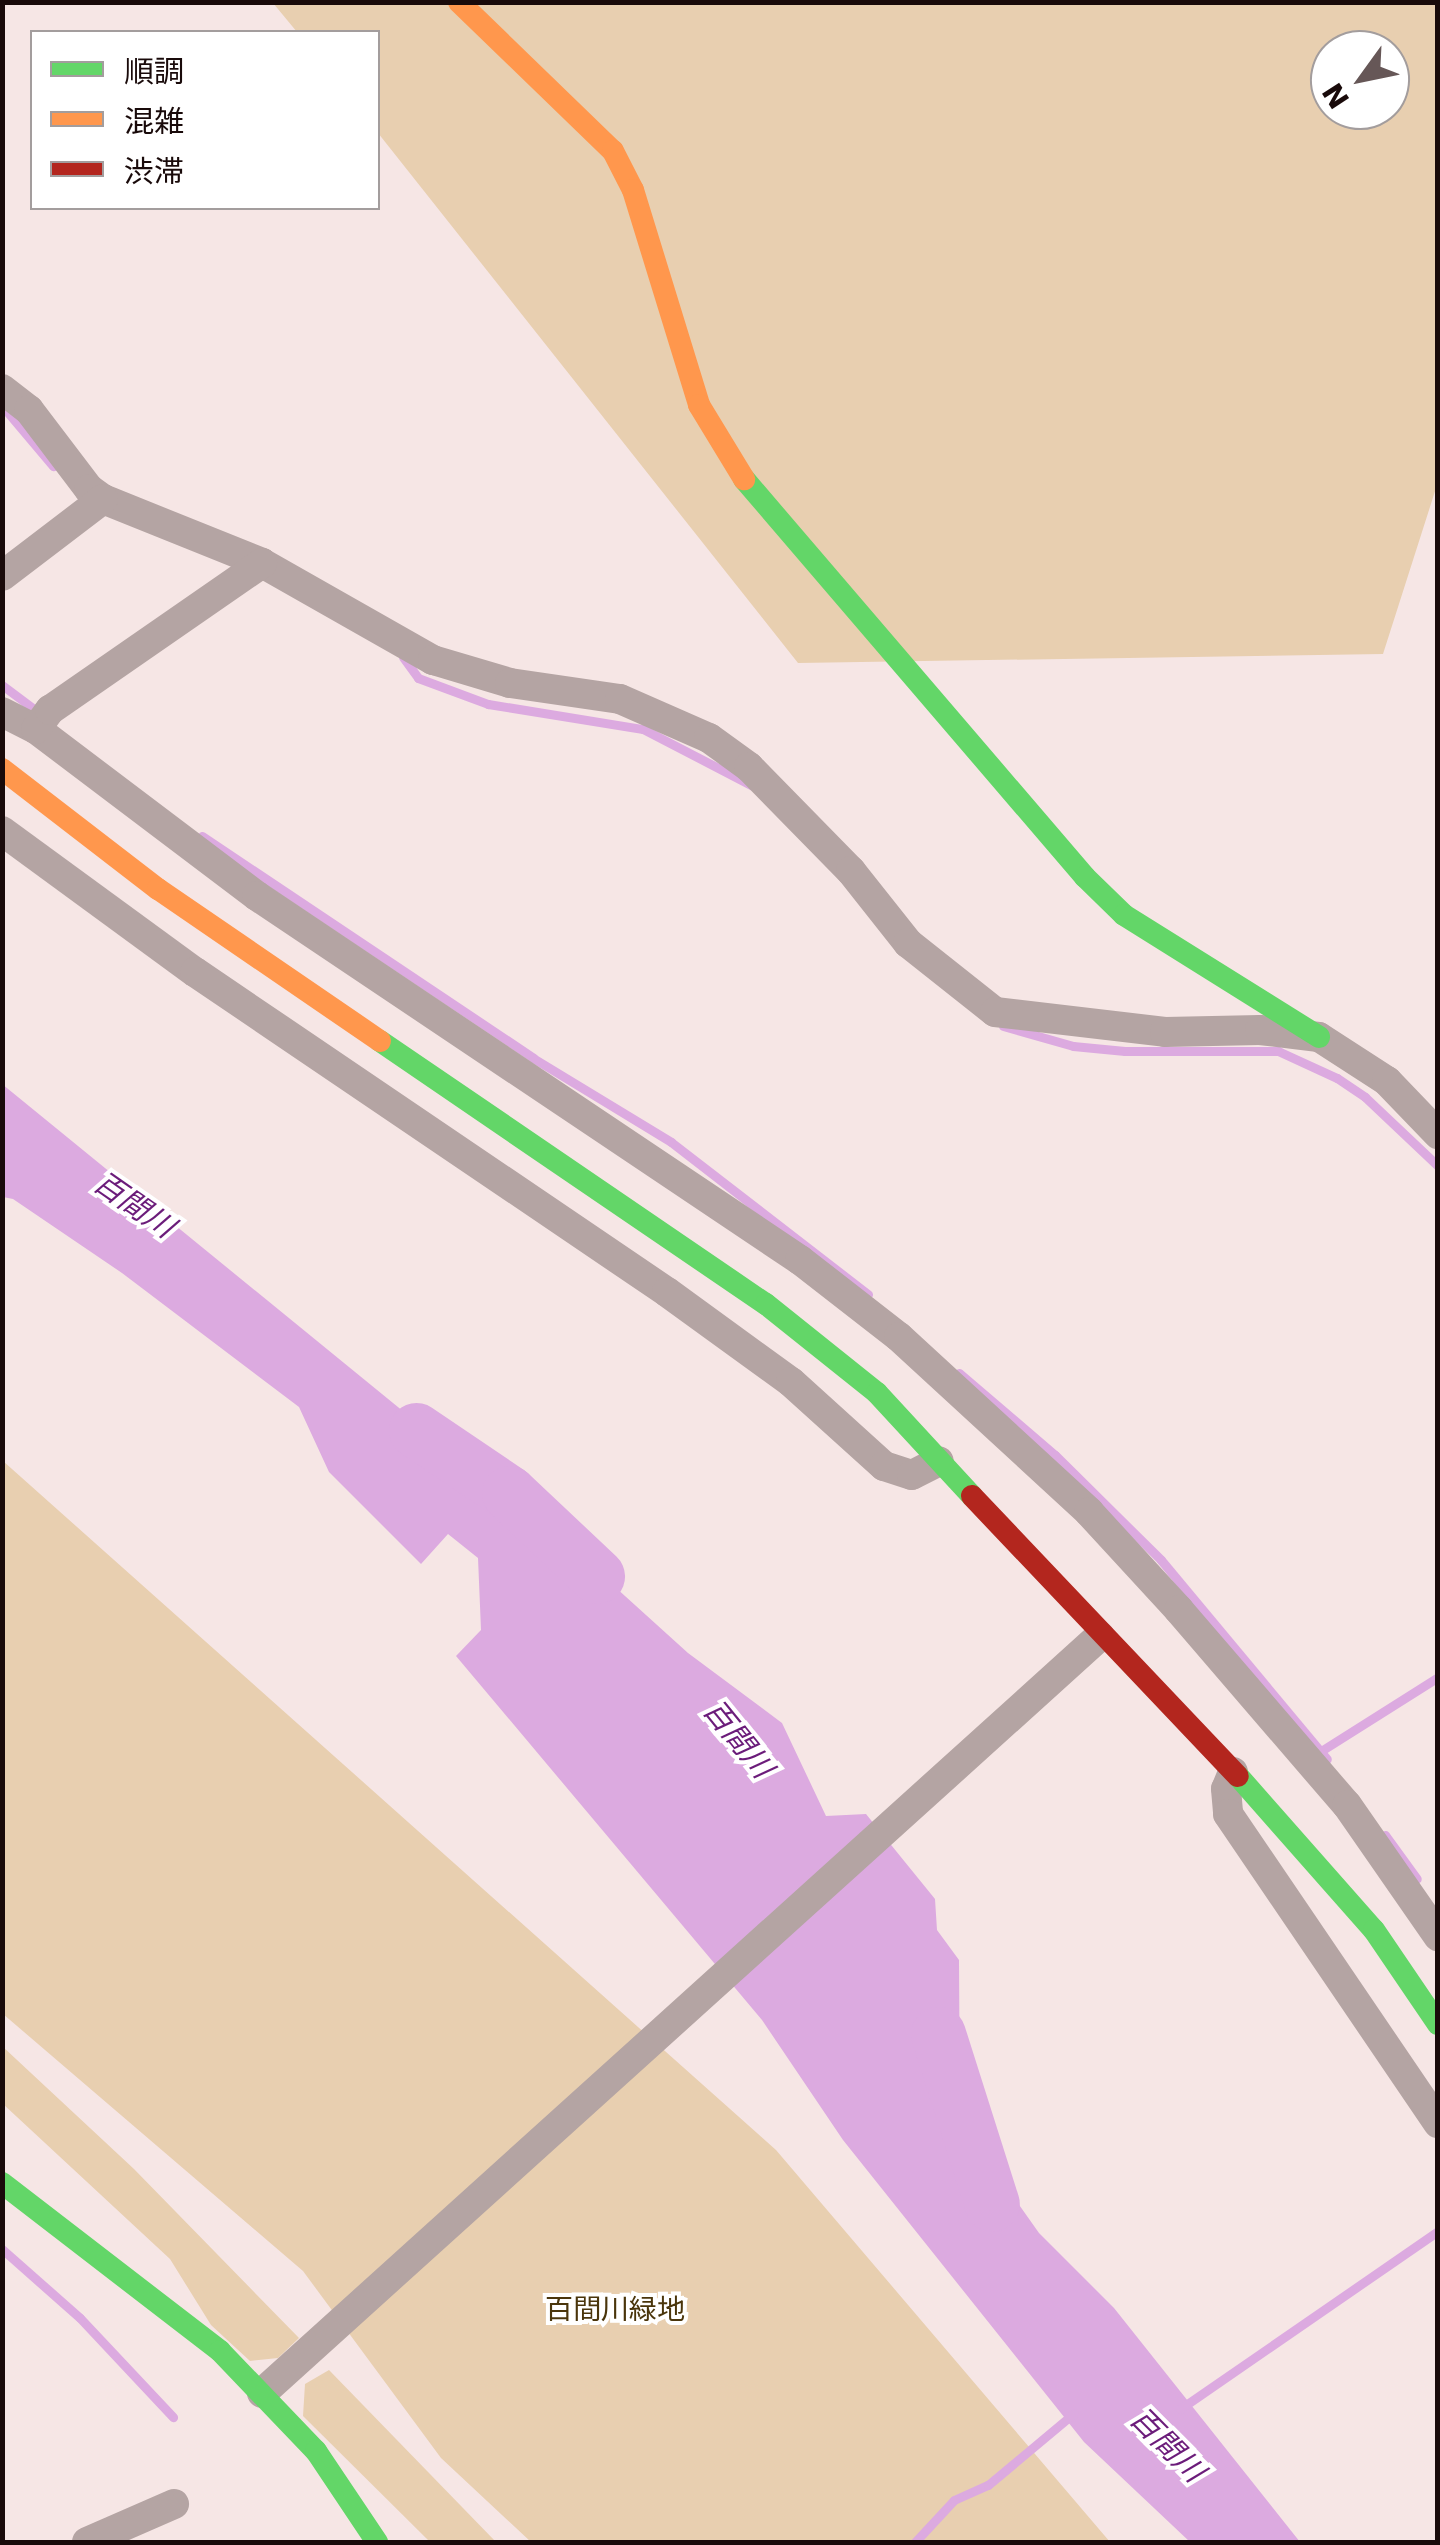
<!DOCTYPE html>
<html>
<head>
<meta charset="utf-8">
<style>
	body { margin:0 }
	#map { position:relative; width:1440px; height:2545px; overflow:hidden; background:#f6e6e5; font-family:"DejaVu Sans","Noto Sans JP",sans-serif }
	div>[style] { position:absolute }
	.green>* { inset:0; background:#e8cfb0 }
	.water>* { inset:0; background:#dcaae0 }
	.stream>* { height:9px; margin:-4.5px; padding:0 4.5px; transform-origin:4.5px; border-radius:4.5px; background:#dcaae0 }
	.river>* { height:55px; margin:-27.5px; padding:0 27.5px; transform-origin:27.5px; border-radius:27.5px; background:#dcaae0 }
	.street>* { height:30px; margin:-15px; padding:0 15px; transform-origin:15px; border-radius:15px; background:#b4a4a3 }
	.fast>* { height:22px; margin:-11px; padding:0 11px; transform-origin:11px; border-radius:11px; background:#63d668 }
	.slow>* { height:22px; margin:-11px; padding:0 11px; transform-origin:11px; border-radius:11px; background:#ff974d }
	.jam>* { height:22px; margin:-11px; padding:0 11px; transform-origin:11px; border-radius:11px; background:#b3261e }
	span { translate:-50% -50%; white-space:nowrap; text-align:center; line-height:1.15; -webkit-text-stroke:8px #fff; paint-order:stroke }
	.park-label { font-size:28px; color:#4a350b }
	.water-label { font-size:30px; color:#6b1c7a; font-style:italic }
	.frame { position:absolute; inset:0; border:5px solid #190a0a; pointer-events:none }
	.legend { position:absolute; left:30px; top:30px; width:350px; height:180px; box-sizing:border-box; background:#fff; border:2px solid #a39d9d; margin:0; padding:12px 18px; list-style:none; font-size:30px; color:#190a0a }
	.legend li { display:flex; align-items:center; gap:20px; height:50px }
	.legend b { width:50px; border:2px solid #a39d9d }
	.north { position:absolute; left:1310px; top:30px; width:100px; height:100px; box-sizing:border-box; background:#fff; border:2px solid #a39d9d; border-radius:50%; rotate:237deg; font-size:28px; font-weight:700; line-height:40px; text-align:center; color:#190a0a }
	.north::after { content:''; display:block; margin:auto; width:35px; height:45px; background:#665757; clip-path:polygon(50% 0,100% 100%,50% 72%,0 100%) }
</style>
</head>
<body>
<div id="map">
	<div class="green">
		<i style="clip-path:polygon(evenodd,273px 3px,1437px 3px,1437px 485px,1383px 654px,798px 663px,378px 133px,378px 32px,297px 32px,273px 3px,1330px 50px,1390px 50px,1390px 110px,1330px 110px,1330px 50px)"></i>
		<i style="clip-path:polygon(3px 1461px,776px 2150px,1110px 2542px,531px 2542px,441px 2458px,303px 2271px,3px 2014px)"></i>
		<i style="clip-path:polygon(2px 2046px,134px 2169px,299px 2338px,278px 2358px,250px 2361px,211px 2325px,170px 2259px,3px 2104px)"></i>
		<i style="clip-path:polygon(329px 2370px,496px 2542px,430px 2542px,303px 2416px,305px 2384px)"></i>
	</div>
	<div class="water">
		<i style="clip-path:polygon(2px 1084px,583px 1558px,688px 1653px,782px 1723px,826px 1816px,866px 1814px,935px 1899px,937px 1930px,959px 1960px,960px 2121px,1039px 2233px,1114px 2308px,1300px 2542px,1190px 2542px,1084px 2442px,843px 2140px,762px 2020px,456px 1656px,481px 1630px,478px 1558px,448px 1534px,421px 1564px,329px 1472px,299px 1407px,122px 1273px,13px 1199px,3px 1197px)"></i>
	</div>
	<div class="stream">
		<i style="left:5px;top:409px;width:75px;rotate:49.9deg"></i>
		<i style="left:403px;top:657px;width:26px;rotate:54deg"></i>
		<i style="left:418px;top:678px;width:75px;rotate:20.4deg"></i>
		<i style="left:488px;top:704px;width:157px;rotate:9.2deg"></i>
		<i style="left:643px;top:729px;width:122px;rotate:27.4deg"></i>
		<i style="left:2px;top:685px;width:50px;rotate:36.9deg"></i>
		<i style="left:202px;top:836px;width:399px;rotate:33.8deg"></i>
		<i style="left:533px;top:1058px;width:162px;rotate:31.3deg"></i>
		<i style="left:671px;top:1142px;width:249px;rotate:37.7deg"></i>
		<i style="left:1003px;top:1026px;width:73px;rotate:15.9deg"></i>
		<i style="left:1073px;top:1046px;width:52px;rotate:5.5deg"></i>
		<i style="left:1125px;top:1051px;width:153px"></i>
		<i style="left:1278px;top:1051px;width:65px;rotate:24.6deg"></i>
		<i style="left:1337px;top:1078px;width:34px;rotate:34deg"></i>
		<i style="left:1365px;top:1097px;width:100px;rotate:43.4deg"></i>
		<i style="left:959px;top:1373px;width:126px;rotate:40.5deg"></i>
		<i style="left:1055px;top:1455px;width:149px;rotate:44.7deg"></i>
		<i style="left:1161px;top:1560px;width:259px;rotate:50.2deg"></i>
		<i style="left:1321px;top:1751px;width:138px;rotate:-32.3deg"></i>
		<i style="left:1385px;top:1835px;width:54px;rotate:54deg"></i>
		<i style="left:2px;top:2249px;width:104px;rotate:41.5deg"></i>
		<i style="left:80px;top:2318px;width:136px;rotate:46.8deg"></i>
		<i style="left:1180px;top:2409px;width:313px;rotate:-34.6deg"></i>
		<i style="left:915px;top:2542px;width:57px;rotate:-47.1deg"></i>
		<i style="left:954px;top:2500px;width:37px;rotate:-24deg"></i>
		<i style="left:988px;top:2485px;width:112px;rotate:-39.9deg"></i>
	</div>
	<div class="river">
		<i style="left:416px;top:1430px;width:112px;rotate:34.1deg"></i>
		<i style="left:509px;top:1493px;width:121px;rotate:43.3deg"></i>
		<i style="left:938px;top:2034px;width:178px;rotate:72.4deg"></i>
	</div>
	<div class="street">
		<i style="left:2px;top:389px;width:34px;rotate:38deg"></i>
		<i style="left:29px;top:410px;width:99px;rotate:52.8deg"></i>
		<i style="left:89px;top:489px;width:17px;rotate:36deg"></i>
		<i style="left:103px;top:499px;width:171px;rotate:21.9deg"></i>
		<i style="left:262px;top:563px;width:197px;rotate:29.6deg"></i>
		<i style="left:433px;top:660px;width:80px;rotate:16.6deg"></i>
		<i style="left:510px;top:683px;width:111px;rotate:8.3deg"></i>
		<i style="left:620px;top:699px;width:97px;rotate:23.7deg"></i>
		<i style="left:709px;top:738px;width:49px;rotate:35.9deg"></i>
		<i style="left:749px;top:767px;width:146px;rotate:45.6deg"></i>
		<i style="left:851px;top:871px;width:92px;rotate:51.6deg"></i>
		<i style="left:908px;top:943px;width:111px;rotate:38.4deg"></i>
		<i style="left:995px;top:1012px;width:171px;rotate:6.7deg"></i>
		<i style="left:1165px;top:1032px;width:95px;rotate:-1.2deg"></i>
		<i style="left:1260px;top:1030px;width:59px;rotate:6.8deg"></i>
		<i style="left:1319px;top:1037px;width:81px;rotate:32.9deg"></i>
		<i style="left:1387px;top:1081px;width:74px;rotate:46.1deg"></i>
		<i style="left:2px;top:576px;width:127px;rotate:-37.3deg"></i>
		<i style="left:2px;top:712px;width:38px;rotate:27deg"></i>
		<i style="left:36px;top:729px;width:277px;rotate:37.1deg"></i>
		<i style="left:257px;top:896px;width:654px;rotate:33.84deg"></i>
		<i style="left:800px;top:1260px;width:125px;rotate:37.9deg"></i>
		<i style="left:899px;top:1337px;width:258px;rotate:42.6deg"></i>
		<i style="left:1089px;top:1512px;width:133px;rotate:47.4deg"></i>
		<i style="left:1179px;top:1610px;width:257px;rotate:49.3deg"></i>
		<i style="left:1347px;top:1805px;width:160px;rotate:55.2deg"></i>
		<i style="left:36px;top:729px;width:24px;rotate:-54deg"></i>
		<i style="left:50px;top:710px;width:258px;rotate:-34.7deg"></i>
		<i style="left:2px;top:831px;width:239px;rotate:36.2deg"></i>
		<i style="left:195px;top:972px;width:570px;rotate:34.14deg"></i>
		<i style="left:667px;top:1292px;width:153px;rotate:36deg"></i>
		<i style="left:791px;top:1382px;width:125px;rotate:42.1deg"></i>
		<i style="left:884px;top:1466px;width:29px;rotate:18deg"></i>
		<i style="left:912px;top:1475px;width:30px;rotate:-27deg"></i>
		<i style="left:1233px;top:1772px;width:18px;rotate:112deg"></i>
		<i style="left:1226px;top:1789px;width:25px;rotate:85deg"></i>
		<i style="left:1228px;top:1814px;width:374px;rotate:55.8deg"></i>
		<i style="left:262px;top:2393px;width:1129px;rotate:-42.09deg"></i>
		<i style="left:87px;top:2542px;width:95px;rotate:-23.6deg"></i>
	</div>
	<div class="fast">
		<i style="left:744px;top:479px;width:524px;rotate:49.41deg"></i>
		<i style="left:1085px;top:877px;width:54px;rotate:44.3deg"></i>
		<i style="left:1124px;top:915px;width:230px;rotate:32deg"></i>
		<i style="left:380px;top:1041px;width:467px;rotate:34.3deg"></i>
		<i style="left:766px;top:1304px;width:142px;rotate:38.7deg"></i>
		<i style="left:877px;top:1393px;width:140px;rotate:47.3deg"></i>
		<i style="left:1238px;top:1776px;width:205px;rotate:48.6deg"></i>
		<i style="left:1374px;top:1930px;width:114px;rotate:55.8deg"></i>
		<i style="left:2px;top:2183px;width:275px;rotate:37.6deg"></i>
		<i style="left:220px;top:2351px;width:139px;rotate:46.2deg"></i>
		<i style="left:316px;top:2451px;width:110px;rotate:56.2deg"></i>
	</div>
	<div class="slow">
		<i style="left:459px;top:2px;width:214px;rotate:44.1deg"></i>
		<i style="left:613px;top:151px;width:44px;rotate:62.9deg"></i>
		<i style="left:633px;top:190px;width:225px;rotate:72.9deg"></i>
		<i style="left:699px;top:405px;width:87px;rotate:58.7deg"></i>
		<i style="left:2px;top:769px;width:197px;rotate:37.6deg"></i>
		<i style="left:158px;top:889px;width:269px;rotate:34.4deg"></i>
	</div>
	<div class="jam">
		<i style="left:972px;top:1496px;width:386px;rotate:46.5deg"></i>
	</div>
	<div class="park-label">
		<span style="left:615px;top:2310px">百間川緑地</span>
	</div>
	<div class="water-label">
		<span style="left:134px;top:1205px;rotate:35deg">百間川</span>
		<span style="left:738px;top:1739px;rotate:51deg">百間川</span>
		<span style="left:1167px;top:2445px;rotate:45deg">百間川</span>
	</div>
	<div class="frame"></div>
	<ul class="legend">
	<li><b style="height:12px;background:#63d668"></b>順調</li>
	<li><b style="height:12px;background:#ff974d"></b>混雑</li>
	<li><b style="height:12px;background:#b3261e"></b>渋滞</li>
	</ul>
	<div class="north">N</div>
</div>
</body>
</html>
